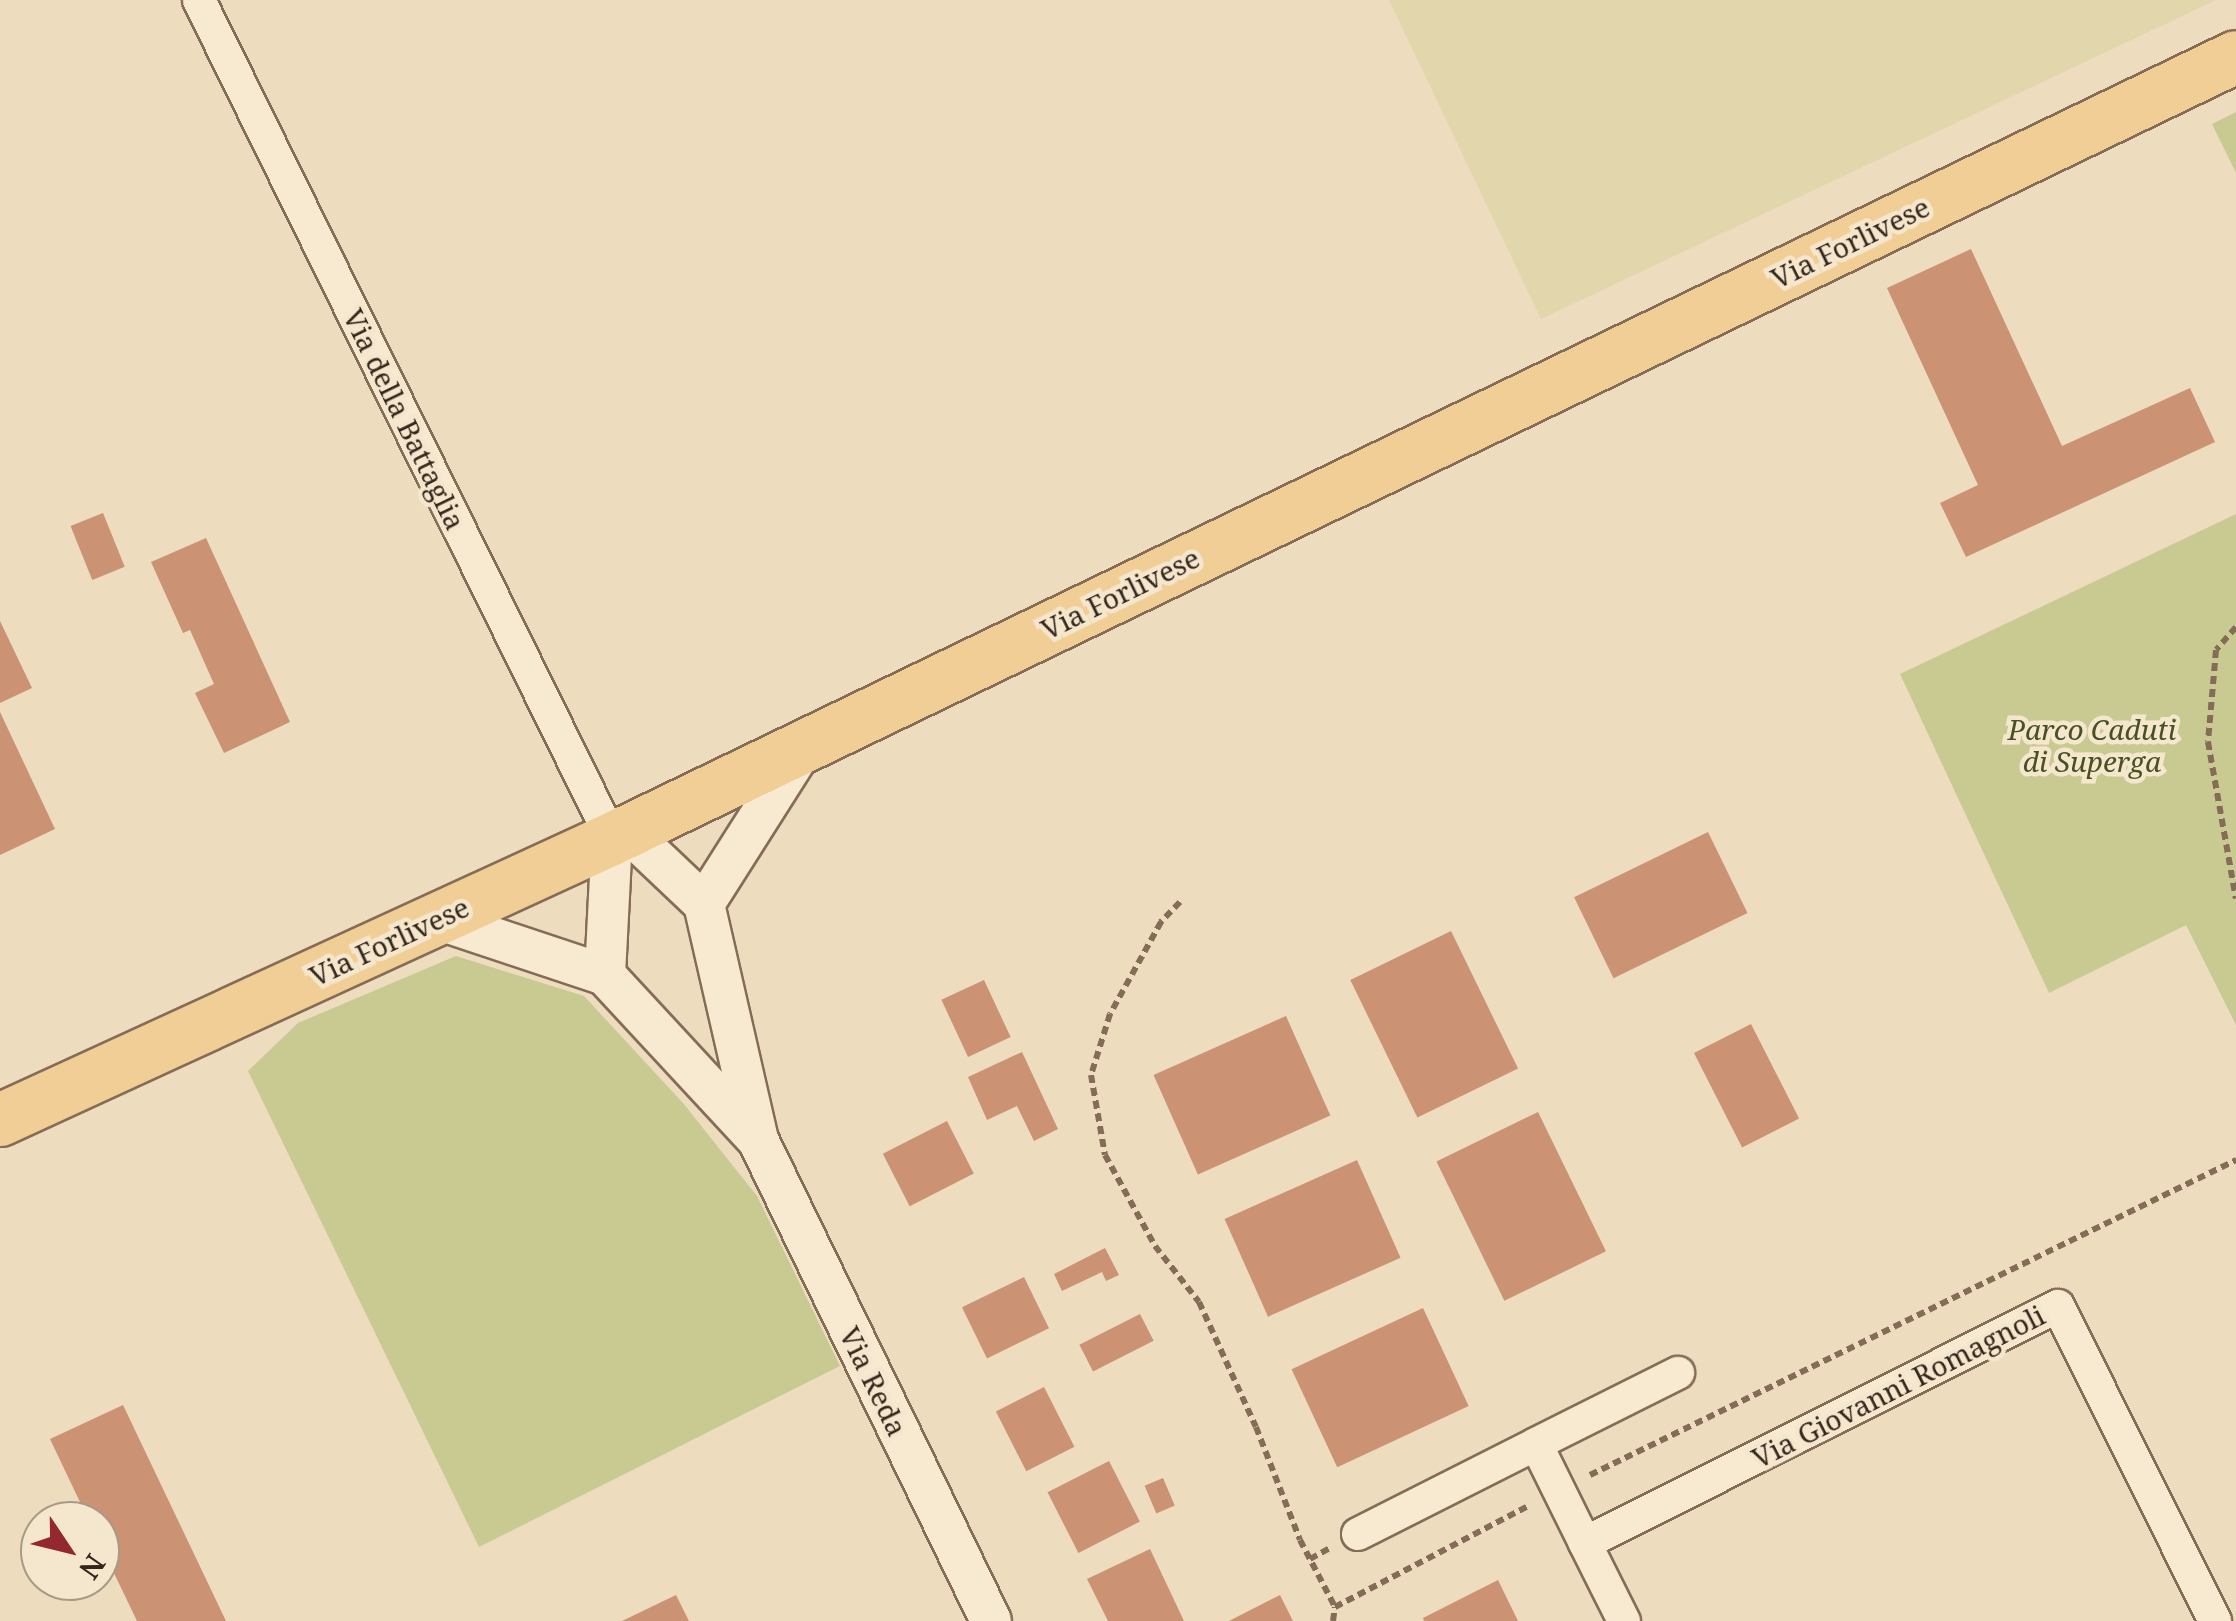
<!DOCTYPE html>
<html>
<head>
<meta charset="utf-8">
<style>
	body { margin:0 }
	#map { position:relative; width:2236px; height:1621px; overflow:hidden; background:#eddcbe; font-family:"Noto Serif",serif }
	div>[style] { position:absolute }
	.farmland>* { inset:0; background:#e2d6ac }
	.green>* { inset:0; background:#c8ca92 }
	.building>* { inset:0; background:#cb9274; transform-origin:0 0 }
	.path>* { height:6px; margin-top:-3px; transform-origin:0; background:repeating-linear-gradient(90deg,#856c57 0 8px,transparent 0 13px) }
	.roads { filter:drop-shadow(2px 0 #856c57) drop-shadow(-2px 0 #856c57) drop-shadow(0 2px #856c57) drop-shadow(0 -2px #856c57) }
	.minor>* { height:32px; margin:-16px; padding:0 16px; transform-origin:16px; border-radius:16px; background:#f8ead1 }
	.tertiary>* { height:40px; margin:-20px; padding:0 20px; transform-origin:20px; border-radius:20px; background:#f8ead1 }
	.primary>* { height:52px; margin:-26px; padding:0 26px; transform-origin:26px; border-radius:26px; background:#f1ce95 }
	span { translate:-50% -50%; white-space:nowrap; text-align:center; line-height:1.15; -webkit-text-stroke:9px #f5e7cd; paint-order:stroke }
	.street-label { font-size:28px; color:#34261c }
	.park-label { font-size:28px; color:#485122; font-style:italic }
	.north { position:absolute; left:20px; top:1501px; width:100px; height:100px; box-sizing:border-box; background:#f5e7cd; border:2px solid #a89a86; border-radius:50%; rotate:125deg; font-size:28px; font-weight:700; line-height:40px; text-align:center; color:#34261c }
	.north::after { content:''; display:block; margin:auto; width:35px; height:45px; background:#932830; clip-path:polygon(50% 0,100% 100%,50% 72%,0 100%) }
</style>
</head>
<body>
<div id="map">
	<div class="farmland">
		<i style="clip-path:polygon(1389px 0,2216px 0,1541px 319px)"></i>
	</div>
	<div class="green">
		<i style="clip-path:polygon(2236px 112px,2236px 173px,2212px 124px)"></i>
		<i style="clip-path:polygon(2236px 514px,2236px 1025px,2186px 925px,2049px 993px,1900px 674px)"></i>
		<i style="clip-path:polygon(456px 956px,584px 996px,683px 1103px,757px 1196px,840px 1366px,479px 1547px,248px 1071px,298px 1023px)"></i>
	</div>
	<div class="building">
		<i style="clip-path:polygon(1971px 249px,2062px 446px,2190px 388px,2215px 442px,1966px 557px,1940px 503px,1978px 485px,1887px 288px)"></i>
		<i style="left:103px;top:513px;width:58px;height:35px;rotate:68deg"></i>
		<i style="clip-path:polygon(206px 538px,290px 722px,224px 753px,195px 693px,214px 684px,190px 630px,183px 633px,151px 562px)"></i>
		<i style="clip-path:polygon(0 621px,32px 688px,0 703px)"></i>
		<i style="clip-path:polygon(0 712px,55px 829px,0 855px)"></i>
		<i style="left:1708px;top:832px;width:90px;height:149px;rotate:64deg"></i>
		<i style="left:1451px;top:931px;width:153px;height:112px;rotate:64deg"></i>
		<i style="left:984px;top:980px;width:63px;height:47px;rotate:65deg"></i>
		<i style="left:1286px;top:1016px;width:109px;height:145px;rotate:66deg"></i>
		<i style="left:1751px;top:1024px;width:106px;height:64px;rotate:63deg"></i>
		<i style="clip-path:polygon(1022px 1052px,1058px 1129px,1034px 1141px,1017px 1106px,987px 1120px,968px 1077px)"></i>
		<i style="left:1538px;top:1112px;width:155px;height:113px;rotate:64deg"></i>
		<i style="left:947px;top:1121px;width:59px;height:72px;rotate:63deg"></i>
		<i style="left:1357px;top:1160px;width:107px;height:145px;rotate:66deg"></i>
		<i style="clip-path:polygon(1105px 1248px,1119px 1275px,1106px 1281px,1102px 1272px,1062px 1291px,1054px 1274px)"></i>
		<i style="left:1024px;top:1277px;width:57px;height:69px;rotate:64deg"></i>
		<i style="left:1423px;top:1308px;width:108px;height:145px;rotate:65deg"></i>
		<i style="left:1140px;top:1314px;width:30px;height:68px;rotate:63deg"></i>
		<i style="left:1044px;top:1387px;width:67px;height:54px;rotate:63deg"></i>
		<i style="clip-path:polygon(123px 1405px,226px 1621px,137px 1621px,100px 1544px,100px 1521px,89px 1521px,50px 1439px)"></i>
		<i style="left:1109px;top:1461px;width:68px;height:69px;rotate:63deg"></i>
		<i style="left:1163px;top:1478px;width:30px;height:20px;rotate:67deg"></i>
		<i style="clip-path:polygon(1150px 1549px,1184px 1621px,1108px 1621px,1087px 1579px)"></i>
		<i style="clip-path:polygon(1498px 1580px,1518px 1621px,1424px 1621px,1423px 1618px)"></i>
		<i style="clip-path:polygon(676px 1595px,689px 1621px,622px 1621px)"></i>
		<i style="clip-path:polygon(1280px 1595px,1293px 1621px,1229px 1621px)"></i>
	</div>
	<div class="path">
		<i style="left:2236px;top:627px;width:30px;rotate:131deg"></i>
		<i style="left:2216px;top:650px;width:92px;rotate:95deg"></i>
		<i style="left:2208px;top:742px;width:159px;rotate:79.9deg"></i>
		<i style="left:1180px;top:902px;width:28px;rotate:134deg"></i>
		<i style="left:1161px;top:922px;width:105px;rotate:119deg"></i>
		<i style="left:1110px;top:1014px;width:64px;rotate:107.3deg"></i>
		<i style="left:1091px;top:1075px;width:81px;rotate:80.1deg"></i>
		<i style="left:1105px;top:1155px;width:104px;rotate:61.2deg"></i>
		<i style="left:1155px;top:1246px;width:71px;rotate:51.8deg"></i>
		<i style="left:1199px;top:1302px;width:137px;rotate:65.5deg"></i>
		<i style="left:1256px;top:1427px;width:121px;rotate:68.7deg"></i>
		<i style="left:1300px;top:1540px;width:76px;rotate:62.4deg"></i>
		<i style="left:1590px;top:1475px;width:719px;rotate:-25.99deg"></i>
		<i style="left:1310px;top:1559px;width:23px;rotate:-29deg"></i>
		<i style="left:1333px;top:1621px;width:14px;rotate:-82deg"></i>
		<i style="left:1335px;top:1607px;width:220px;rotate:-27.6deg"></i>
	</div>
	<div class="roads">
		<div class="minor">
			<i style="left:199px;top:0;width:935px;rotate:63.79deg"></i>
			<i style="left:1358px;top:1534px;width:199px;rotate:-26.8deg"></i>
			<i style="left:1585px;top:1543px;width:110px;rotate:-116.3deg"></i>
			<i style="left:1536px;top:1444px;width:159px;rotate:-26.6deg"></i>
			<i style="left:1624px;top:1621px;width:87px;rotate:-116.6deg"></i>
			<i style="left:1585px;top:1543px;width:529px;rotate:-26.61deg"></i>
			<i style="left:2058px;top:1306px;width:352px;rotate:63.5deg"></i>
		</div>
		<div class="tertiary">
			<i style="left:626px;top:830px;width:108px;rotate:43.5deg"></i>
			<i style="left:704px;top:904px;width:242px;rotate:77.1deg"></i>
			<i style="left:758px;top:1140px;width:534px;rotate:64.15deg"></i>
			<i style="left:704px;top:904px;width:191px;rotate:-57.6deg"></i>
			<i style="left:437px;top:919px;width:177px;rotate:18.4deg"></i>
			<i style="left:605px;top:975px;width:224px;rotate:47.2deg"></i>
			<i style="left:605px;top:975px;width:136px;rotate:-87.1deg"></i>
		</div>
		<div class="primary">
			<i style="left:0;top:1120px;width:673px;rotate:-24.66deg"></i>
			<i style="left:612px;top:839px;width:1802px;rotate:-25.71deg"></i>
		</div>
	</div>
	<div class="street-label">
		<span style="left:1850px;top:242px;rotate:-26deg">Via Forlivese</span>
		<span style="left:405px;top:419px;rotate:64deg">Via della Battaglia</span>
		<span style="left:1120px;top:593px;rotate:-26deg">Via Forlivese</span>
		<span style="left:389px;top:941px;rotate:-25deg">Via Forlivese</span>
		<span style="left:874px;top:1381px;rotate:64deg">Via Reda</span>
		<span style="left:1898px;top:1386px;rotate:-27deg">Via Giovanni Romagnoli</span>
	</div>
	<div class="park-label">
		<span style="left:2092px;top:745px">Parco Caduti<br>di Superga</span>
	</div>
	<div class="north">N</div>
</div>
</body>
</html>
